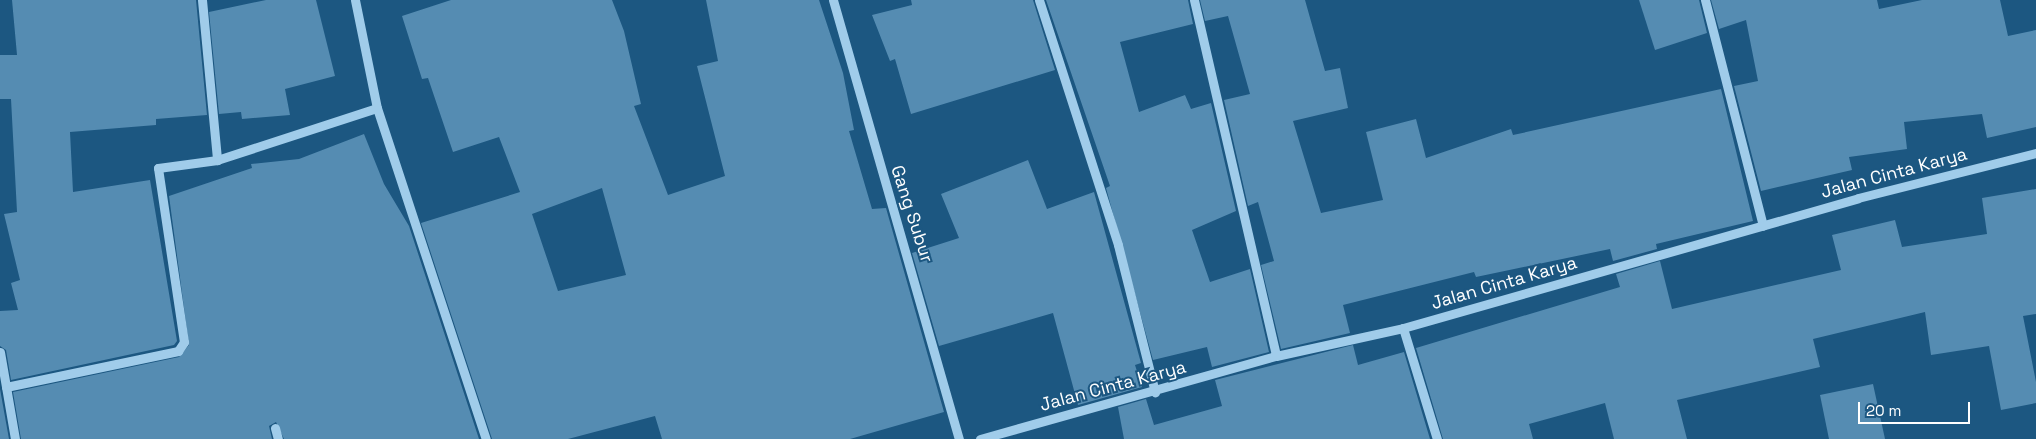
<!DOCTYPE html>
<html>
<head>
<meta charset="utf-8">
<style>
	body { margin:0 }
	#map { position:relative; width:2036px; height:439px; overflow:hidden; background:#1c5781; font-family:"Space Grotesk",sans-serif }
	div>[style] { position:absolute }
	.building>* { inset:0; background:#558cb2 }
	.minor>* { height:9px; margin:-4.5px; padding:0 4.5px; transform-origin:4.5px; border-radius:4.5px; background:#a0ccea }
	span { translate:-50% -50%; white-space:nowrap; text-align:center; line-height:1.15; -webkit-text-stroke:4px #1c5781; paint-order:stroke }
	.street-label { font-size:18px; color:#fff }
	.scale { position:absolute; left:1858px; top:402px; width:112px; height:22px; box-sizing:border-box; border:2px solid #fff; border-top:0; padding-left:6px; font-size:15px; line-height:18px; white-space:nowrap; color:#fff; -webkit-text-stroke:4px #1c5781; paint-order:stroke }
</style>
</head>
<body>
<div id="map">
	<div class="building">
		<i style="clip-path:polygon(12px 0,196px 0,207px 115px,156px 119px,156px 125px,70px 132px,73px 192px,150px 180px,177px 341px,174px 345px,11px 380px,6px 350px,0 346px,0 311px,18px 310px,11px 283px,20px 280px,4px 214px,17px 212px,11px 99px,0 99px,0 55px,17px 55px)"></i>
		<i style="clip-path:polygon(266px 0,316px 0,335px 76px,285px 89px,290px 115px,242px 119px,241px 112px,219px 114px,209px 12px)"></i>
		<i style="clip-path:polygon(evenodd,451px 0,612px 0,624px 31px,641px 104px,634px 106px,668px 195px,725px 176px,697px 66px,718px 61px,706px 0,819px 0,843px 73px,854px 130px,849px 131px,872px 209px,886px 208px,944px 412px,850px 439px,662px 439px,655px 416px,568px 439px,492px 439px,421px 223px,520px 192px,499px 137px,453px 152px,428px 78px,422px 79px,402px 16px,451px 0,602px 188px,626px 275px,558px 291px,532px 214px,602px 188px)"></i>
		<i style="clip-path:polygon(911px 0,1033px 0,1055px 70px,911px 114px,895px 59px,890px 61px,872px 15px,912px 5px)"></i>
		<i style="clip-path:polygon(1046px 0,1188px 0,1193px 24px,1120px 42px,1139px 112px,1185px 95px,1191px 109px,1211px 103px,1236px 211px,1192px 230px,1210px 282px,1250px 269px,1269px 352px,1212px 367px,1207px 347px,1153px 360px,1106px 188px,1110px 186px)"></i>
		<i style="clip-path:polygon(1200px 0,1305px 0,1325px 71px,1340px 68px,1348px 108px,1293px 121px,1321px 213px,1383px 200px,1366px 132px,1416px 119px,1426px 158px,1511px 129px,1513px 135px,1721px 89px,1753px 221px,1656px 244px,1657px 249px,1613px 261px,1610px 249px,1476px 277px,1474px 272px,1343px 305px,1350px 333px,1281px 349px,1261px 265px,1274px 261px,1258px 202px,1248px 206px,1224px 100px,1250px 94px,1228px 16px,1205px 21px)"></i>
		<i style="clip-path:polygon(1639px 0,1699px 0,1707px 33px,1655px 50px)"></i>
		<i style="clip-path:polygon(1711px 0,1877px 0,1879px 9px,1922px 0,2000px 0,2008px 36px,2036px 30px,2036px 127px,1987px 138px,1982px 114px,1904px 122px,1907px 149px,1849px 157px,1852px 170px,1761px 191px,1734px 86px,1758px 81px,1746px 20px,1719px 29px)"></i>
		<i style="clip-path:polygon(364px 134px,384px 184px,409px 226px,479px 439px,284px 439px,276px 422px,269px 426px,272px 439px,21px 439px,13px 392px,179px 357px,189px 345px,169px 196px,252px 168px,251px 164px,299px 159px)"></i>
		<i style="clip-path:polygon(1028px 160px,1047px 209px,1094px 192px,1141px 363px,1135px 365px,1142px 387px,1078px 405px,1053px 313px,939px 346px,912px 253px,959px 238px,941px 194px)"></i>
		<i style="clip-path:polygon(2036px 189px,2036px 314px,2023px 316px,2036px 382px,2036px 403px,2001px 410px,1989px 346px,1931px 355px,1925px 312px,1813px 339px,1820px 367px,1677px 400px,1687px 439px,1614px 439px,1605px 403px,1529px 424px,1533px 439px,1443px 439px,1416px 348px,1620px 287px,1616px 274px,1660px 261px,1672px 309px,1841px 270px,1832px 235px,1895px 220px,1902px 247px,1987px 234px,1982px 198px)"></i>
		<i style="clip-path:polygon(1353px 345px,1358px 365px,1404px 352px,1430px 439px,1124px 439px,1118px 407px,1146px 399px,1154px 425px,1222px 406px,1215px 380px)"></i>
		<i style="clip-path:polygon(1873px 384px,1885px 439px,1829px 439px,1820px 395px)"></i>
		<i style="clip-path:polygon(0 389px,9px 439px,0 439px)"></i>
	</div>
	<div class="minor">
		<i style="left:202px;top:0;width:161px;rotate:84.6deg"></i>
		<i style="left:355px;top:0;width:110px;rotate:78.5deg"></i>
		<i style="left:377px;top:108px;width:348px;rotate:71.8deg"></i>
		<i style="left:833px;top:0;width:457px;rotate:74deg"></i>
		<i style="left:1039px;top:0;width:257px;rotate:72.1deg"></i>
		<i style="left:1118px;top:245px;width:152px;rotate:75.9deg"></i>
		<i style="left:1194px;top:0;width:365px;rotate:77deg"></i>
		<i style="left:1705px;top:0;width:233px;rotate:75.6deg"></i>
		<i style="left:1403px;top:328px;width:116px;rotate:73deg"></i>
		<i style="left:0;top:352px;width:88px;rotate:80.2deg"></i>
		<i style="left:6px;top:387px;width:176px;rotate:-11.8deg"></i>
		<i style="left:178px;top:351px;width:11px;rotate:-56deg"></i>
		<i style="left:184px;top:342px;width:176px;rotate:-98.5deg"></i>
		<i style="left:158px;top:168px;width:60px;rotate:-7.7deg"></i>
		<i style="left:217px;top:160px;width:168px;rotate:-18deg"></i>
		<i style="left:275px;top:428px;width:11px;rotate:75deg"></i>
		<i style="left:980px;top:439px;width:307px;rotate:-15.7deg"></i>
		<i style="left:1276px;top:356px;width:130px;rotate:-12.4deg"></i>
		<i style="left:1403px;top:328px;width:473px;rotate:-15.9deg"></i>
		<i style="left:1858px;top:198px;width:184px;rotate:-14.2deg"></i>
	</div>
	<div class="street-label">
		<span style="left:1894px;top:173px;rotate:-15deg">Jalan Cinta Karya</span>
		<span style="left:912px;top:214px;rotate:72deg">Gang Subur</span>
		<span style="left:1504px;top:283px;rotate:-16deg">Jalan Cinta Karya</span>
		<span style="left:1113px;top:386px;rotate:-15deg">Jalan Cinta Karya</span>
	</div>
	<div class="scale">20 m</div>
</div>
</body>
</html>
